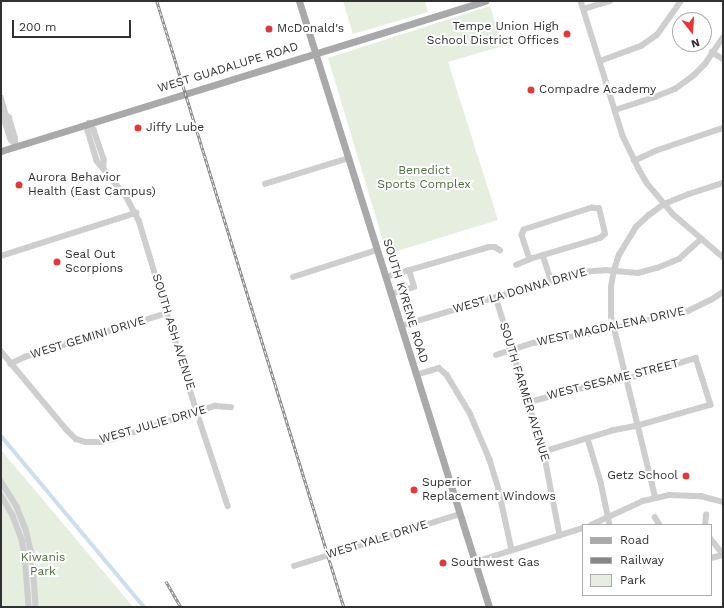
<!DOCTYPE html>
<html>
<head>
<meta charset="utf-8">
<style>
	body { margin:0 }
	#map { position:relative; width:724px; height:608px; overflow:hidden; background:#fff; font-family:"Work Sans",sans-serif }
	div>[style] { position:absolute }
	.green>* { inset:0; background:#e6eee0 }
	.canal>* { height:4px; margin:-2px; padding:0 2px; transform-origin:2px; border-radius:2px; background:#cddeed }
	.minor>* { height:5.5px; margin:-2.75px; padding:0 2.75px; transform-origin:2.75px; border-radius:2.75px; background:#cecece }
	.major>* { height:7px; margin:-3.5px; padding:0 3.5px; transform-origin:3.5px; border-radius:3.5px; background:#a9a9a9 }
	.rail>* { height:2.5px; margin-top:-1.25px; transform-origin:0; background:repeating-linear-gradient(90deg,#fff 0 3px,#868686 0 6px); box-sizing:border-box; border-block:1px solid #868686 }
	.dots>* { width:11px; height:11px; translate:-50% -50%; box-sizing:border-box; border:2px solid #fff; border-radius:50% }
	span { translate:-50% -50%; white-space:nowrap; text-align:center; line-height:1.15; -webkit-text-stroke:4px #fff; paint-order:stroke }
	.poi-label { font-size:12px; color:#313131 }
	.right { translate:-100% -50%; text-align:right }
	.left { translate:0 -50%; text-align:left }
	.street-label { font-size:12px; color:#313131 }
	.park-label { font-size:12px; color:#516e3e }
	.frame { position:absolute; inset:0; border:2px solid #313131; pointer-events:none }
	.legend { position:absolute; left:582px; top:524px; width:130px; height:72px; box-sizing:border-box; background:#fff; border:1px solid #adadad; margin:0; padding:5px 7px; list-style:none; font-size:12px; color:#313131 }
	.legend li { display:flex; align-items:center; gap:8px; height:20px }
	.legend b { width:20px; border:1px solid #adadad }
	.north { position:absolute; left:672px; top:12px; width:40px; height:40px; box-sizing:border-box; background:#fff; border:1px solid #adadad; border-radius:50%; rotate:163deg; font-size:11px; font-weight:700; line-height:16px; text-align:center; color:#313131 }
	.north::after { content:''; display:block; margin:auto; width:14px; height:18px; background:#e53738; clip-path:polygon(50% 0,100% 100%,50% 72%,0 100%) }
	.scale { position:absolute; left:12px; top:20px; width:119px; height:18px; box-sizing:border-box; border:2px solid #313131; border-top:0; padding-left:5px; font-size:12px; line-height:14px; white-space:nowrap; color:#313131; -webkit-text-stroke:3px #fff; paint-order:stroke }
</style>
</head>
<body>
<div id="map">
	<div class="green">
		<i style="clip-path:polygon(343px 1px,425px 1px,428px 12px,353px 34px)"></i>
		<i style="clip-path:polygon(490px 6px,503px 46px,448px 62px,498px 220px,387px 254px,328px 58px)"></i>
		<i style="clip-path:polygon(1px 450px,34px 489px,133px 607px,1px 607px)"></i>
	</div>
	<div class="canal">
		<i style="left:1px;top:436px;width:223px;rotate:50.1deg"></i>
	</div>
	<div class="minor">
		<i style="left:581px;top:1px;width:141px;rotate:72.7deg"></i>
		<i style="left:623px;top:136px;width:37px;rotate:64deg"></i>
		<i style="left:639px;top:169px;width:16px;rotate:60deg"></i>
		<i style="left:647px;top:183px;width:39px;rotate:50deg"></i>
		<i style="left:672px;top:213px;width:67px;rotate:40.8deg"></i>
		<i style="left:584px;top:9px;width:27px;rotate:-17deg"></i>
		<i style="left:712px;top:52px;width:13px;rotate:32deg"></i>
		<i style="left:600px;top:61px;width:44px;rotate:-20.1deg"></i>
		<i style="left:641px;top:46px;width:19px;rotate:-35deg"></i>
		<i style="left:657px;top:35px;width:42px;rotate:-54.8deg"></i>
		<i style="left:1px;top:97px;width:19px;rotate:74deg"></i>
		<i style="left:6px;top:115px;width:4px;rotate:124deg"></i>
		<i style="left:4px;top:118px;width:22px;rotate:72deg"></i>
		<i style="left:11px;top:139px;width:9px;rotate:54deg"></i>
		<i style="left:615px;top:110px;width:42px;rotate:-18deg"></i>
		<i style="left:655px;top:97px;width:22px;rotate:-22deg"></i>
		<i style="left:675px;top:89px;width:24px;rotate:-36deg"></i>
		<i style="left:694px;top:75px;width:16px;rotate:-45deg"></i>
		<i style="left:705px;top:64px;width:32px;rotate:-56deg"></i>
		<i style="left:6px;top:115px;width:4px;rotate:34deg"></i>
		<i style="left:9px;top:117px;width:21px;rotate:73deg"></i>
		<i style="left:15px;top:137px;width:9px;rotate:84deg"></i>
		<i style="left:89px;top:123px;width:8px;rotate:97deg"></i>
		<i style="left:88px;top:131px;width:31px;rotate:73deg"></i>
		<i style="left:97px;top:161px;width:45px;rotate:50.4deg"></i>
		<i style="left:126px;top:196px;width:27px;rotate:62deg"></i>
		<i style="left:139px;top:220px;width:201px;rotate:73.2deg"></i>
		<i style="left:197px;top:412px;width:99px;rotate:71.7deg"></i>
		<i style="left:89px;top:123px;width:9px;rotate:54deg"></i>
		<i style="left:94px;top:130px;width:31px;rotate:71deg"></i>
		<i style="left:104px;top:159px;width:8px;rotate:90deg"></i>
		<i style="left:634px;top:161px;width:26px;rotate:-25deg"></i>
		<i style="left:658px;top:150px;width:69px;rotate:-18.7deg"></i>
		<i style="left:265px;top:184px;width:88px;rotate:-17.2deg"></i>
		<i style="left:543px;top:255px;width:26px;rotate:72deg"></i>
		<i style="left:1px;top:256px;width:142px;rotate:-17.7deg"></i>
		<i style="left:516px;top:265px;width:15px;rotate:-23deg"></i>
		<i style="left:530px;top:259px;width:73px;rotate:-16.7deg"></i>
		<i style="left:600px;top:238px;width:6px;rotate:-39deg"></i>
		<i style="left:605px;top:234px;width:26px;rotate:-103deg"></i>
		<i style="left:599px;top:209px;width:7px;rotate:-172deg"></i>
		<i style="left:592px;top:208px;width:71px;rotate:162.1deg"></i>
		<i style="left:524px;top:230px;width:5px;rotate:112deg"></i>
		<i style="left:522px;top:235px;width:25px;rotate:72deg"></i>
		<i style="left:293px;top:277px;width:88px;rotate:-17.8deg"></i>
		<i style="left:386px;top:277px;width:107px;rotate:-16.2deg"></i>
		<i style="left:489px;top:247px;width:6px"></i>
		<i style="left:495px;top:247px;width:6px;rotate:31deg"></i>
		<i style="left:391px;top:294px;width:24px;rotate:-17deg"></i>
		<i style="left:414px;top:287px;width:17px;rotate:-107deg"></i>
		<i style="left:496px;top:297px;width:162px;rotate:72.8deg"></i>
		<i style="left:544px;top:452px;width:85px;rotate:79.1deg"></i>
		<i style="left:401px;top:326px;width:186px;rotate:-16.9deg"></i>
		<i style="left:579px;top:272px;width:26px;rotate:-4deg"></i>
		<i style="left:605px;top:270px;width:33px;rotate:5deg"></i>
		<i style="left:638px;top:273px;width:20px;rotate:-15deg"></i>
		<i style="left:657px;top:268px;width:24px;rotate:-22deg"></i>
		<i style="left:679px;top:259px;width:30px;rotate:-42deg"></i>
		<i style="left:1px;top:351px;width:103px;rotate:50.1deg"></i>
		<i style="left:67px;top:430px;width:13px;rotate:45deg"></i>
		<i style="left:76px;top:439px;width:10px;rotate:17deg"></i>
		<i style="left:86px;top:442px;width:18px"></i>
		<i style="left:104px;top:442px;width:117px;rotate:-18deg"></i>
		<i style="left:215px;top:406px;width:16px;rotate:4deg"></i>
		<i style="left:496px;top:355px;width:40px;rotate:-18deg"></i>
		<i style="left:534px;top:343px;width:60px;rotate:-9.6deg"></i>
		<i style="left:593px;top:333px;width:98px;rotate:-13deg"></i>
		<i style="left:688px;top:311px;width:25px;rotate:-26deg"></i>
		<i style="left:711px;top:300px;width:14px;rotate:-34deg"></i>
		<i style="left:10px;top:364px;width:17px;rotate:-25deg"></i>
		<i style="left:25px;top:357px;width:149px;rotate:-17.2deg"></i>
		<i style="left:416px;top:375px;width:24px;rotate:-17deg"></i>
		<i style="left:439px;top:368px;width:11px;rotate:41deg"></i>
		<i style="left:447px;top:375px;width:44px;rotate:58.8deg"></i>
		<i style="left:470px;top:413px;width:51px;rotate:66.9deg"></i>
		<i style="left:490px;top:460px;width:31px;rotate:73deg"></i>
		<i style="left:499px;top:490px;width:61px;rotate:77.8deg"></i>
		<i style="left:529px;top:402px;width:56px;rotate:-14.5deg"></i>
		<i style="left:583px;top:388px;width:45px;rotate:-11.6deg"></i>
		<i style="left:627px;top:379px;width:72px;rotate:-16.9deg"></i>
		<i style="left:696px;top:358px;width:49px;rotate:72.3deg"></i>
		<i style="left:711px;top:405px;width:76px;rotate:164deg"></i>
		<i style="left:638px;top:426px;width:26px;rotate:169deg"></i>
		<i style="left:612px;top:431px;width:71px;rotate:162.8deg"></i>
		<i style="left:588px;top:439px;width:45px;rotate:73.2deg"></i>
		<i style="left:601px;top:482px;width:44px;rotate:78.2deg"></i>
		<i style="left:1px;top:481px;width:31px;rotate:58deg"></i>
		<i style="left:17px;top:507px;width:24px;rotate:68deg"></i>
		<i style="left:26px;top:529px;width:32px;rotate:77deg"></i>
		<i style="left:33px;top:560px;width:47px;rotate:86.3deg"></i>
		<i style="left:1px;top:495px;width:24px;rotate:60deg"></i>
		<i style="left:13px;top:516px;width:26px;rotate:69deg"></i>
		<i style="left:22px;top:540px;width:15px;rotate:79deg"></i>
		<i style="left:25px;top:555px;width:52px;rotate:85.6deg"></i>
		<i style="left:655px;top:497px;width:186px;rotate:-103.7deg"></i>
		<i style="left:611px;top:316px;width:29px;rotate:-90deg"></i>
		<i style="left:611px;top:287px;width:17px;rotate:-80deg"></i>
		<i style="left:614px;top:270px;width:16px;rotate:-72deg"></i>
		<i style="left:619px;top:255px;width:21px;rotate:-59deg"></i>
		<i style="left:630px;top:237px;width:12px;rotate:-59deg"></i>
		<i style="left:636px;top:227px;width:18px;rotate:-43deg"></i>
		<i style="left:649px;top:215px;width:19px;rotate:-36deg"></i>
		<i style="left:664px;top:204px;width:27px;rotate:-22deg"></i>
		<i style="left:689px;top:194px;width:36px;rotate:-18deg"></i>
		<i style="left:655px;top:517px;width:9px;rotate:58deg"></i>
		<i style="left:591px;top:525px;width:57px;rotate:-24.8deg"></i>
		<i style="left:643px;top:501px;width:27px;rotate:-13deg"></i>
		<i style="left:669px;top:495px;width:32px;rotate:2deg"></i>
		<i style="left:701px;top:496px;width:23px;rotate:15deg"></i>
		<i style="left:705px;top:525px;width:10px;rotate:-84deg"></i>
		<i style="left:711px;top:539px;width:19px;rotate:51deg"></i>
		<i style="left:711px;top:558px;width:12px;rotate:-14deg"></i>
		<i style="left:475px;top:562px;width:113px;rotate:-17.5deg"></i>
		<i style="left:294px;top:566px;width:174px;rotate:-17.4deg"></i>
	</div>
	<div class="major">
		<i style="left:299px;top:1px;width:635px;rotate:72.59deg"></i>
		<i style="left:1px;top:151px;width:507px;rotate:-17.22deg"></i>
	</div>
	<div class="rail">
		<i style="left:157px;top:1px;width:634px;rotate:72.85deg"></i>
		<i style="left:166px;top:581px;width:30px;rotate:60deg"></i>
	</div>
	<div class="dots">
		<i style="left:269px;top:29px;background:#e53738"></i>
		<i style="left:567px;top:34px;background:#e53738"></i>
		<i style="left:531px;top:90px;background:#e53738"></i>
		<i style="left:138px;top:128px;background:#e53738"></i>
		<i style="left:19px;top:185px;background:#e53738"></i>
		<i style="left:57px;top:262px;background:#e53738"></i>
		<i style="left:686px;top:476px;background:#e53738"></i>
		<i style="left:414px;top:490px;background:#e53738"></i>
		<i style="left:443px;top:563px;background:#e53738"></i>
	</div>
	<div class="poi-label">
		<span class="right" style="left:559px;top:34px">Tempe Union High<br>School District Offices</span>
		<span class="left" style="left:277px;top:29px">McDonald's</span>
		<span class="left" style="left:539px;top:90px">Compadre Academy</span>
		<span class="left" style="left:146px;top:128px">Jiffy Lube</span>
		<span class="left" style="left:28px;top:185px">Aurora Behavior<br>Health (East Campus)</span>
		<span class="left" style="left:65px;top:262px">Seal Out<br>Scorpions</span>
		<span class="right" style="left:678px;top:476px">Getz School</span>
		<span class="left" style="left:422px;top:490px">Superior<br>Replacement Windows</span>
		<span class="left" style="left:451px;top:563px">Southwest Gas</span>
	</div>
	<div class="street-label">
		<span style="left:228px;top:68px;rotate:-17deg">WEST GUADALUPE ROAD</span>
		<span style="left:520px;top:291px;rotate:-16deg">WEST LA DONNA DRIVE</span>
		<span style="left:405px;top:301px;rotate:73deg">SOUTH KYRENE ROAD</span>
		<span style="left:611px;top:327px;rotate:-12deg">WEST MAGDALENA DRIVE</span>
		<span style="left:173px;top:332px;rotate:73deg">SOUTH ASH AVENUE</span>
		<span style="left:88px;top:338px;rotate:-17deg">WEST GEMINI DRIVE</span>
		<span style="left:613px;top:380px;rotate:-14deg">WEST SESAME STREET</span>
		<span style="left:524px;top:392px;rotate:73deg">SOUTH FARMER AVENUE</span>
		<span style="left:153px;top:425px;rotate:-16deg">WEST JULIE DRIVE</span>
		<span style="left:377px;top:540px;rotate:-17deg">WEST YALE DRIVE</span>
	</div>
	<div class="park-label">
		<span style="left:424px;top:178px">Benedict<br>Sports Complex</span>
		<span style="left:43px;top:565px">Kiwanis<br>Park</span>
	</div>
	<div class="frame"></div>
	<ul class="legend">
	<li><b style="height:5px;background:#a9a9a9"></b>Road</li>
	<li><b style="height:5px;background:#868686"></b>Railway</li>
	<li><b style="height:11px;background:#e6eee0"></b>Park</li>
	</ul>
	<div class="north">N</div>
	<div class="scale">200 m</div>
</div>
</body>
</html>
